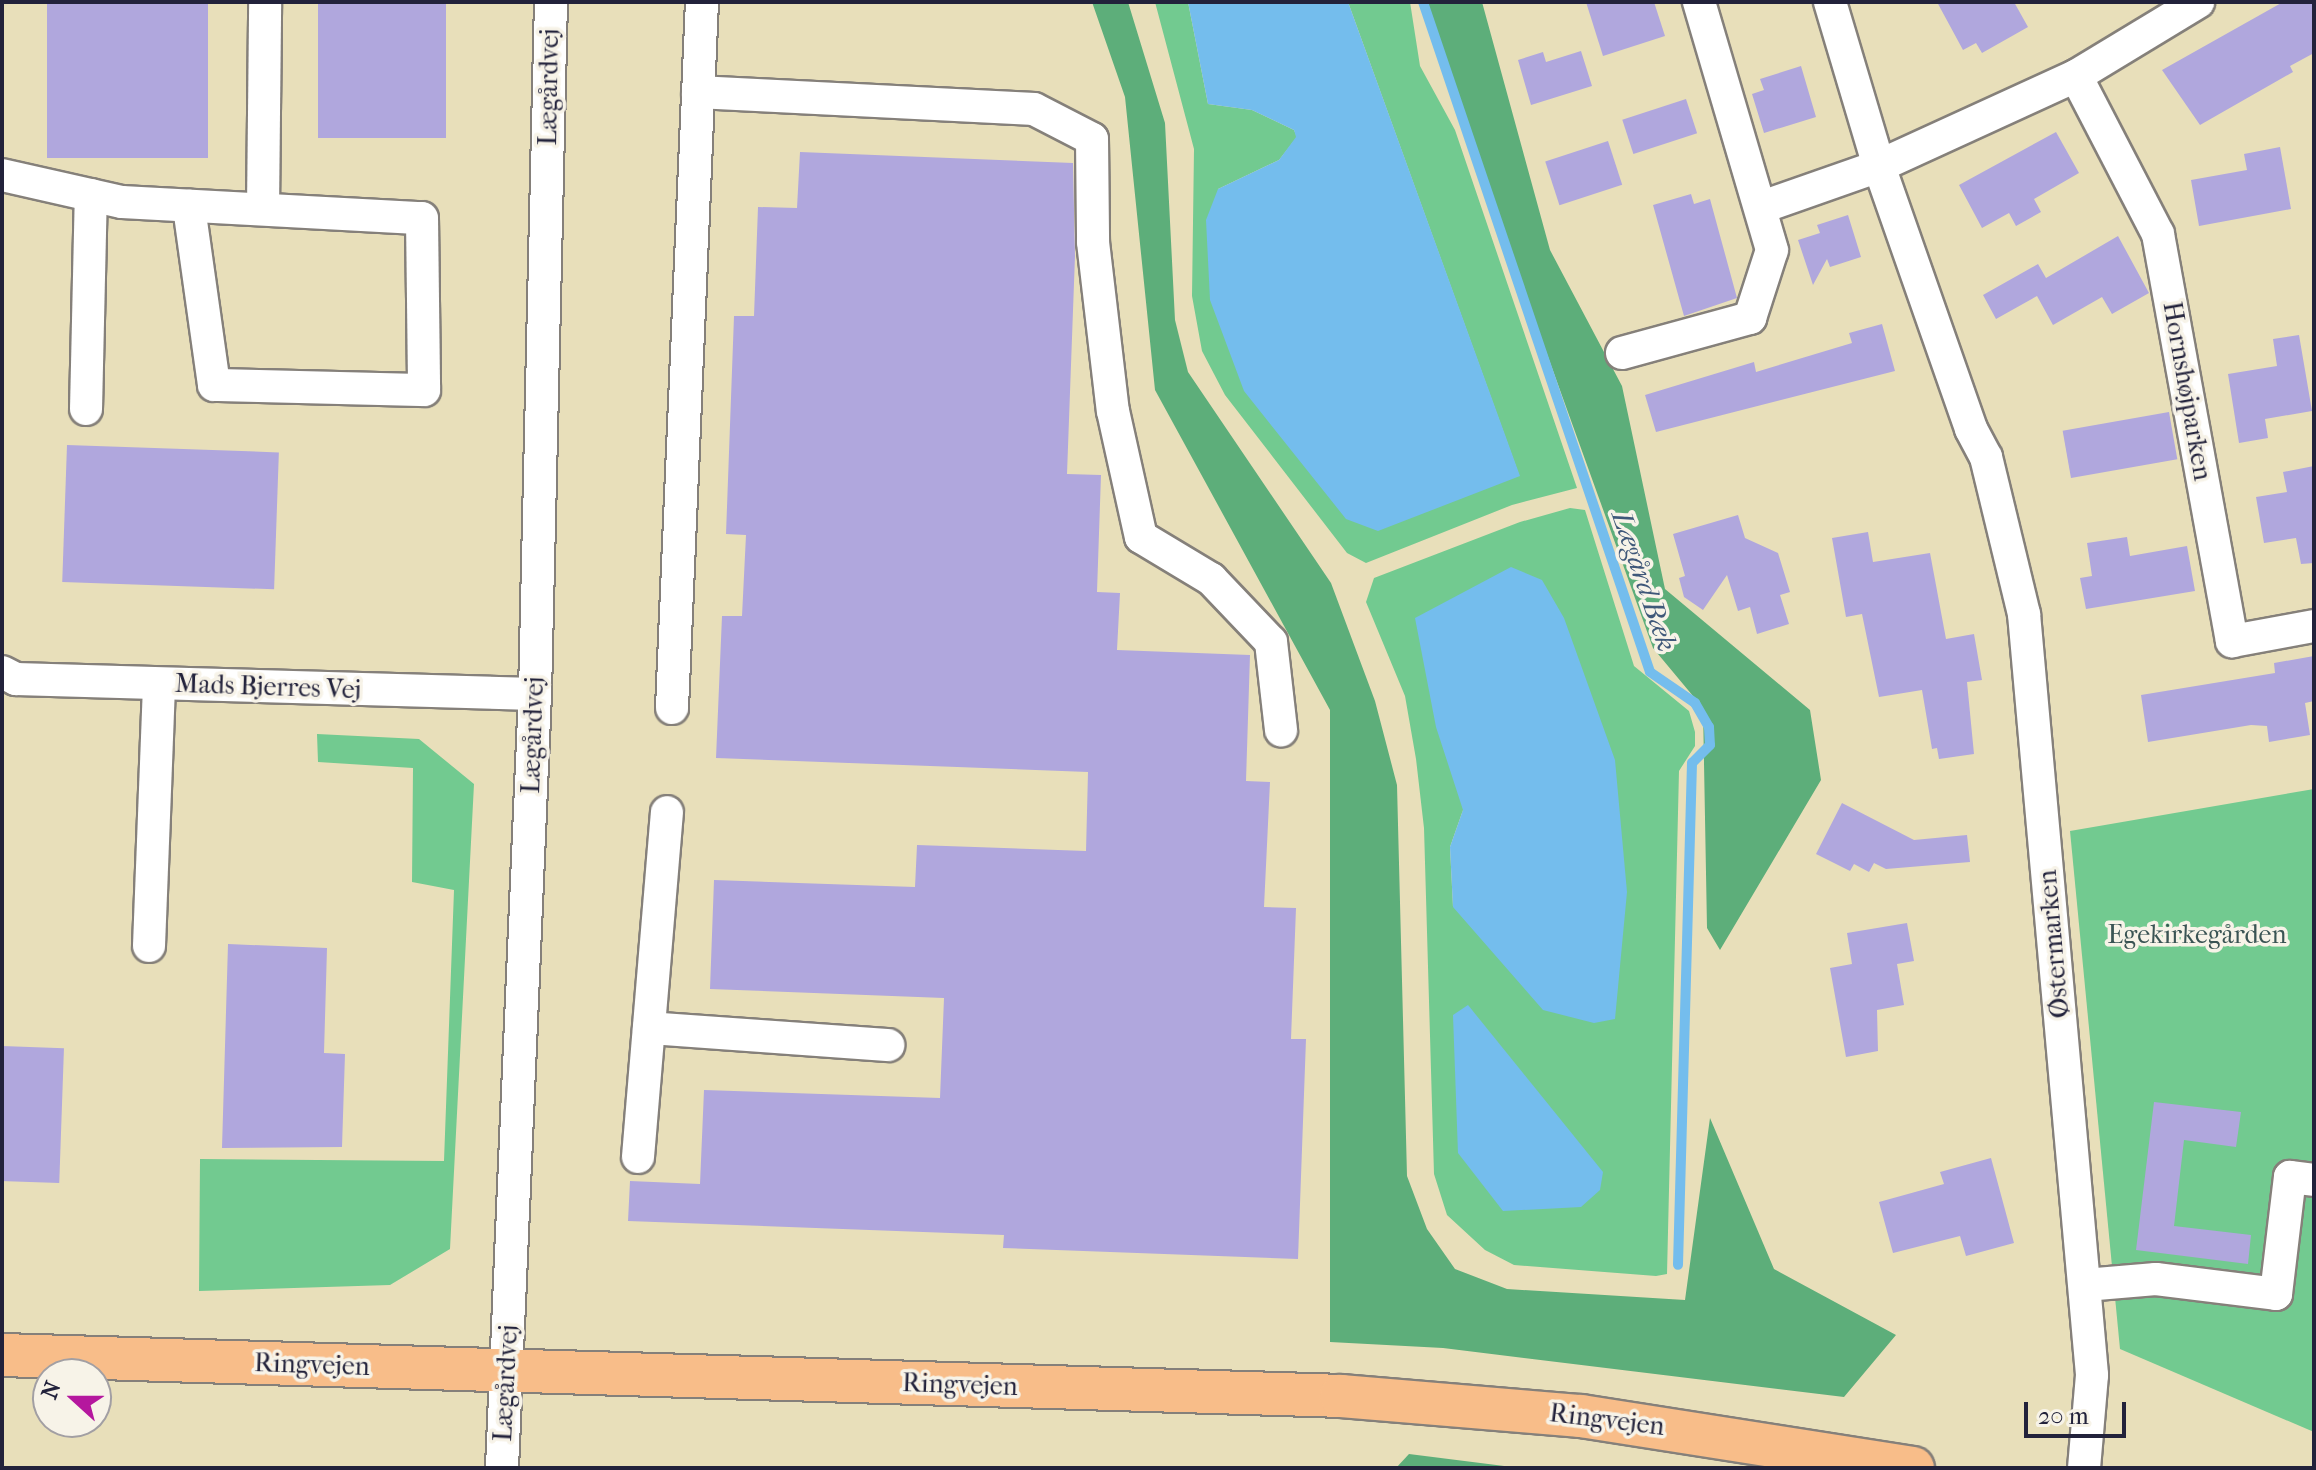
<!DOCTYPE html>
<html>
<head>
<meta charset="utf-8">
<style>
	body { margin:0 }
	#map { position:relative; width:2316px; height:1470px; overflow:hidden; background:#e8dfba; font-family:"IM FELL French Canon",serif }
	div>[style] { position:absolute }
	.green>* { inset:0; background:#72ca90 }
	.forest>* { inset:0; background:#5dae7a }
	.water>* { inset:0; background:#74bded }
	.stream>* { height:10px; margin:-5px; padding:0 5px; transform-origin:5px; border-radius:5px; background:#74bded }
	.building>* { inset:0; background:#b0a7dd; transform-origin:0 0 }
	.roads { filter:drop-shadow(2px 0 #85807a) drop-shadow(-2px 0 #85807a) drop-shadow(0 2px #85807a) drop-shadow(0 -2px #85807a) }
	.minor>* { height:32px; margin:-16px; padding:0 16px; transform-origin:16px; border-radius:16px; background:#fff }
	.major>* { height:42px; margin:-21px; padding:0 21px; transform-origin:21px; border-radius:21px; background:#f8bd89 }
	span { translate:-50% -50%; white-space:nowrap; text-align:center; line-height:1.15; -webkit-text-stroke:7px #f7f3e8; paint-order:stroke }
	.street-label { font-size:26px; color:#22223b }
	.park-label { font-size:26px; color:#3a5454 }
	.water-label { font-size:28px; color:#3f5879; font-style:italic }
	.frame { position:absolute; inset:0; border:4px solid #22223b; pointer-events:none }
	.north { position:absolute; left:32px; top:1358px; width:80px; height:80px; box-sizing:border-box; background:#f7f3e8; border:2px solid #a29fa3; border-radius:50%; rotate:291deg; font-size:22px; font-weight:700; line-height:32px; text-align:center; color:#22223b }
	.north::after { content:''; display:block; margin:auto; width:28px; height:36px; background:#b5179e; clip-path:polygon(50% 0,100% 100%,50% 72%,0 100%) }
	.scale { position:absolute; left:2024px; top:1402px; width:102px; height:36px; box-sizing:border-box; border:4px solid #22223b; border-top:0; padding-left:10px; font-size:24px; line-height:28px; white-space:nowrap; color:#22223b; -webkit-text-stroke:6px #f7f3e8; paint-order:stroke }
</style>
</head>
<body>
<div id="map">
	<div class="green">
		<i style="clip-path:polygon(1155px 2px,1188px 2px,1208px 104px,1252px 110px,1294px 130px,1297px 137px,1279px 160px,1218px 189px,1519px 475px,1348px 2px,1410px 2px,1420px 66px,1455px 130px,1577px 488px,1512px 505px,1366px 563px,1347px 553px,1225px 395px,1202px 351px,1192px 296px,1194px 149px)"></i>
		<i style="clip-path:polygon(evenodd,1570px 508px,1585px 510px,1634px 666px,1689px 711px,1695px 732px,1695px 746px,1679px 771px,1667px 1274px,1656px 1276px,1514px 1265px,1485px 1250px,1447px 1215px,1434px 1174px,1424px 828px,1416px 759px,1405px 696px,1366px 602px,1374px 578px,1520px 522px,1570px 508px,1463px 810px,1453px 907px,1450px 847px,1463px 810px)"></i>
		<i style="clip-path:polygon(317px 734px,419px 739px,474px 784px,450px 1249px,390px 1285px,199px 1291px,200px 1159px,444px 1161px,454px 890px,412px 882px,413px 768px,318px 762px)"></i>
		<i style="clip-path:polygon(2314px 789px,2314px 1432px,2120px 1349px,2070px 831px)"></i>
	</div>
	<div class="forest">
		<i style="clip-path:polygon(1092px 2px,1128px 2px,1165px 123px,1175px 320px,1188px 372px,1331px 583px,1375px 701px,1397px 785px,1407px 1176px,1427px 1229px,1455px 1269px,1507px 1289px,1685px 1300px,1710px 1118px,1774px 1269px,1896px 1335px,1844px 1397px,1443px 1348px,1330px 1342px,1330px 710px,1155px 390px,1125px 97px)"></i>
		<i style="clip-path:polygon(1420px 2px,1482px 2px,1550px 250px,1622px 386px,1665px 589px,1810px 710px,1821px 780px,1720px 950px,1707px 928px,1703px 708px,1653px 648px)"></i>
		<i style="clip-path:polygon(1409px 1454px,1520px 1468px,1396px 1468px)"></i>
	</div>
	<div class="water">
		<i style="clip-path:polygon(1188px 2px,1348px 2px,1520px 476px,1378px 531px,1346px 519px,1244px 391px,1210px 300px,1206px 220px,1218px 189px,1279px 160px,1296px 137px,1294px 130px,1252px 110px,1208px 104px)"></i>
		<i style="clip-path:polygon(1511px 567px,1542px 580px,1564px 618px,1615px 760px,1627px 892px,1615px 1019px,1594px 1023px,1543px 1010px,1453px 907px,1450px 847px,1463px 810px,1436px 727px,1415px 618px)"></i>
		<i style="clip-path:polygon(1468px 1005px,1603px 1172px,1600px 1190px,1581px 1207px,1503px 1211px,1458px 1153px,1453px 1015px)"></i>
	</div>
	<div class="stream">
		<i style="left:1423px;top:2px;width:707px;rotate:71.28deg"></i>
		<i style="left:1650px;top:672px;width:55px;rotate:34.6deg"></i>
		<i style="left:1695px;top:703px;width:28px;rotate:60deg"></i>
		<i style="left:1709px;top:727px;width:18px;rotate:87deg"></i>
		<i style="left:1710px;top:745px;width:25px;rotate:135deg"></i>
		<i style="left:1692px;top:763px;width:502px;rotate:91.6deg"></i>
	</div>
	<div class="building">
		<i style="left:47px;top:2px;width:161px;height:156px"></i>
		<i style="left:318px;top:2px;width:128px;height:136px"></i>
		<i style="clip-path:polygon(1586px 2px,1654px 2px,1665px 36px,1603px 56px)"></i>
		<i style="clip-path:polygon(1937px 2px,2014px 2px,2028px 27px,1982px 53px,1976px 43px,1963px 50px)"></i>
		<i style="clip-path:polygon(2283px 2px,2314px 2px,2314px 53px,2290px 66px,2293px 72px,2200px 125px,2162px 70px)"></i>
		<i style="clip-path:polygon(1581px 51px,1592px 86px,1531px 105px,1518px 60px,1543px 52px,1546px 62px)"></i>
		<i style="clip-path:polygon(1801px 66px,1816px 117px,1764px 133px,1752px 94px,1764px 90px,1760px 79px)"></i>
		<i style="left:1686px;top:99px;width:36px;height:67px;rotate:72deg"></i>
		<i style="clip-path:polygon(2056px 132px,2079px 173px,2034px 199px,2041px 212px,2016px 226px,2009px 213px,1982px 228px,1959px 185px)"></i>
		<i style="left:1608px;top:141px;width:46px;height:66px;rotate:72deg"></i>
		<i style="clip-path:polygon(2280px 147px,2291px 209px,2199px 226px,2191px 180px,2247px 170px,2244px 154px)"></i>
		<i style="clip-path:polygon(800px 152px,1073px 163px,1075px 256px,1067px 474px,1101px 475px,1097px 592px,1120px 593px,1117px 650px,1250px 655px,1246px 781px,1270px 782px,1264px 907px,1296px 908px,1291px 1039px,1306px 1039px,1298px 1259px,1003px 1248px,1004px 1235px,628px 1221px,630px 1181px,700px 1184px,704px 1090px,940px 1098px,944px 998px,710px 989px,714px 880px,915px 887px,917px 845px,1086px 851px,1088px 772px,716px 758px,722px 616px,742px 616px,746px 535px,726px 534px,734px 316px,754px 316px,758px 207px,797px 208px)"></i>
		<i style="clip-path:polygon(1691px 194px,1694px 204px,1710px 199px,1737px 298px,1684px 316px,1653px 205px)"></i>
		<i style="clip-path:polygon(1848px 215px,1861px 257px,1830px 267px,1827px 259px,1813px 285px,1798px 240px,1820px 233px,1817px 225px)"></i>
		<i style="clip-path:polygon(2118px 236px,2149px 293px,2112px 314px,2102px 297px,2053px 325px,2037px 296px,1996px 319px,1983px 295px,2038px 264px,2046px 278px)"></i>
		<i style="clip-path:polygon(1882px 324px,1895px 371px,1656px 432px,1645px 395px,1754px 362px,1756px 372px,1852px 343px,1849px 333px)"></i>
		<i style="clip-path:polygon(2299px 335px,2312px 411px,2265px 419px,2268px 438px,2239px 443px,2228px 374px,2277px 366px,2273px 339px)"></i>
		<i style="left:2169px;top:412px;width:48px;height:108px;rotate:80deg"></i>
		<i style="left:67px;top:445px;width:212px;height:137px;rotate:2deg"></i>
		<i style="clip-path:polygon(2314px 466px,2314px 563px,2301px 564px,2296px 538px,2264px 543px,2256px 497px,2287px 492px,2283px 472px)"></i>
		<i style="clip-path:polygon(1738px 515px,1745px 538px,1778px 553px,1790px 592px,1780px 595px,1789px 624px,1757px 634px,1750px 607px,1738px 611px,1727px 575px,1703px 610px,1684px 597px,1679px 578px,1685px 576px,1673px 534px)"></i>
		<i style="clip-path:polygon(1868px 532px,1873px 562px,1930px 553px,1946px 639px,1974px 634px,1982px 680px,1967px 682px,1974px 754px,1939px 759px,1937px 748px,1932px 749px,1922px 690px,1879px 697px,1862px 614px,1846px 617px,1832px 538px)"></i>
		<i style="clip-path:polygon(2127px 537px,2130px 556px,2187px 546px,2195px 591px,2086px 609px,2080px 578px,2092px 576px,2087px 543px)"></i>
		<i style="clip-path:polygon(2314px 656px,2314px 701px,2305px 703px,2310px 735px,2269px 742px,2267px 726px,2251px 725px,2148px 742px,2141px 695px,2275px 673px,2274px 663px)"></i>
		<i style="clip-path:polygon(1842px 803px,1914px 840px,1967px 835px,1970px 862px,1886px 869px,1874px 863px,1869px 872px,1854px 864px,1850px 871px,1816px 854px)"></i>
		<i style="clip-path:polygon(1907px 923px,1914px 961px,1897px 964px,1904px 1005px,1877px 1010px,1878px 1051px,1846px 1057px,1830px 968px,1852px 964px,1847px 933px)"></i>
		<i style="clip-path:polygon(228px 944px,327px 948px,324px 1053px,345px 1054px,342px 1147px,222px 1148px)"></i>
		<i style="left:2px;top:1046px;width:62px;height:135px;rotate:2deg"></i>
		<i style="clip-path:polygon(2154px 1102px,2241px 1112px,2236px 1147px,2184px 1140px,2174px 1226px,2251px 1235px,2248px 1264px,2136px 1250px)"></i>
		<i style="clip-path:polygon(1991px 1158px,2014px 1243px,1966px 1256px,1960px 1236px,1893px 1253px,1879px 1202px,1944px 1184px,1940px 1172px)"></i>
	</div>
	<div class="roads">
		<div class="minor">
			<i style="left:1830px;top:2px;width:171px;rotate:73.4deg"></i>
			<i style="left:1879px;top:166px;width:279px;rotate:70.7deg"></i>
			<i style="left:1971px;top:429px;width:32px;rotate:62deg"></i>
			<i style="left:1986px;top:457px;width:162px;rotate:76.4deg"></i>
			<i style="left:2024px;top:614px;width:764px;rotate:84.89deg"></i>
			<i style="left:2092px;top:1375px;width:93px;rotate:94.9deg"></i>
			<i style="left:2076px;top:76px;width:178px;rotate:62.6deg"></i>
			<i style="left:2158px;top:234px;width:414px;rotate:79.7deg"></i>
			<i style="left:2232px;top:641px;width:83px;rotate:-10.4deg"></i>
			<i style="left:698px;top:92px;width:336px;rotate:2.9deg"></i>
			<i style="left:1034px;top:109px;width:65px;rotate:27.3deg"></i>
			<i style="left:1092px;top:139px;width:103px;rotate:89.4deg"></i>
			<i style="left:1093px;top:242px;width:170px;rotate:83.3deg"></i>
			<i style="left:1113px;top:411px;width:129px;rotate:77.5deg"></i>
			<i style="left:1141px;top:537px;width:82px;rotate:31deg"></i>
			<i style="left:1211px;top:579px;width:87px;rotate:46.4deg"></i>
			<i style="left:1271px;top:642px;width:89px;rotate:83.5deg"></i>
			<i style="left:2px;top:175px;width:123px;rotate:12.7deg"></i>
			<i style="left:122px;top:202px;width:300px;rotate:3.1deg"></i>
			<i style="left:422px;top:218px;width:172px;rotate:89.3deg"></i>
			<i style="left:424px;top:390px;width:210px;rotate:-178.6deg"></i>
			<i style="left:214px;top:385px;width:181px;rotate:-98deg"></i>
			<i style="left:1762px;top:207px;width:124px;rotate:-19.3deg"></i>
			<i style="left:1879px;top:166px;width:217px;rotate:-24.6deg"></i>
			<i style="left:2076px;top:76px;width:143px;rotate:-31.2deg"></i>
			<i style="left:263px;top:209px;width:204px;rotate:-89.4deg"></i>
			<i style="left:1622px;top:353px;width:133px;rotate:-15.3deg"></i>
			<i style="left:1750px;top:318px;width:71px;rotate:-72.1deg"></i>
			<i style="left:1772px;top:250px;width:259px;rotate:-106.4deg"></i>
			<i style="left:86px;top:409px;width:214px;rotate:-88.7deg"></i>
			<i style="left:2px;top:672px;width:16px;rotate:27deg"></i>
			<i style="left:16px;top:679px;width:519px;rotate:1.66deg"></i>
			<i style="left:672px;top:708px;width:707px;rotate:-87.57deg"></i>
			<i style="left:149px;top:946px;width:262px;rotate:-87.8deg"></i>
			<i style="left:649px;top:1028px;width:240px;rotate:4.1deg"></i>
			<i style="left:638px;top:1157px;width:346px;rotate:-85.2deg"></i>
			<i style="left:2085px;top:1285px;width:71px;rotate:-4.8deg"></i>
			<i style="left:2156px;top:1279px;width:121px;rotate:7.1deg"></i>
			<i style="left:2276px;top:1294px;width:118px;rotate:-83.2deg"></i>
			<i style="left:2290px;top:1177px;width:24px;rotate:7deg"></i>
			<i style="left:502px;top:1468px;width:775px;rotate:-87.56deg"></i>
			<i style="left:535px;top:694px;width:692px;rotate:-88.68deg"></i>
		</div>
		<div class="major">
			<i style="left:2px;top:1355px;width:1340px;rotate:1.75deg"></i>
			<i style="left:1341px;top:1396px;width:241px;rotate:4.8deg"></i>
			<i style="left:1581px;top:1416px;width:336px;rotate:8.9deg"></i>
		</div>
	</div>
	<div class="street-label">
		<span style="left:549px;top:87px;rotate:-89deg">Lægårdvej</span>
		<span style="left:2187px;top:391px;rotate:80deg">Hornshøjparken</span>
		<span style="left:268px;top:687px;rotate:2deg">Mads Bjerres Vej</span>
		<span style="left:533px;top:735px;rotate:-88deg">Lægårdvej</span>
		<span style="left:2054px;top:944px;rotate:-95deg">Østermarken</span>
		<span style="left:312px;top:1365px;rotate:2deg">Ringvejen</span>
		<span style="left:506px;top:1383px;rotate:-87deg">Lægårdvej</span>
		<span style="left:960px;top:1385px;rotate:2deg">Ringvejen</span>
		<span style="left:1607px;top:1420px;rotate:7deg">Ringvejen</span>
	</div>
	<div class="park-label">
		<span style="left:2197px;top:935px">Egekirkegården</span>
	</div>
	<div class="water-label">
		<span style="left:1644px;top:581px;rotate:71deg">Lægård Bæk</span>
	</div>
	<div class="frame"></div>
	<div class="north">N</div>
	<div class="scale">20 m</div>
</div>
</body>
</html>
